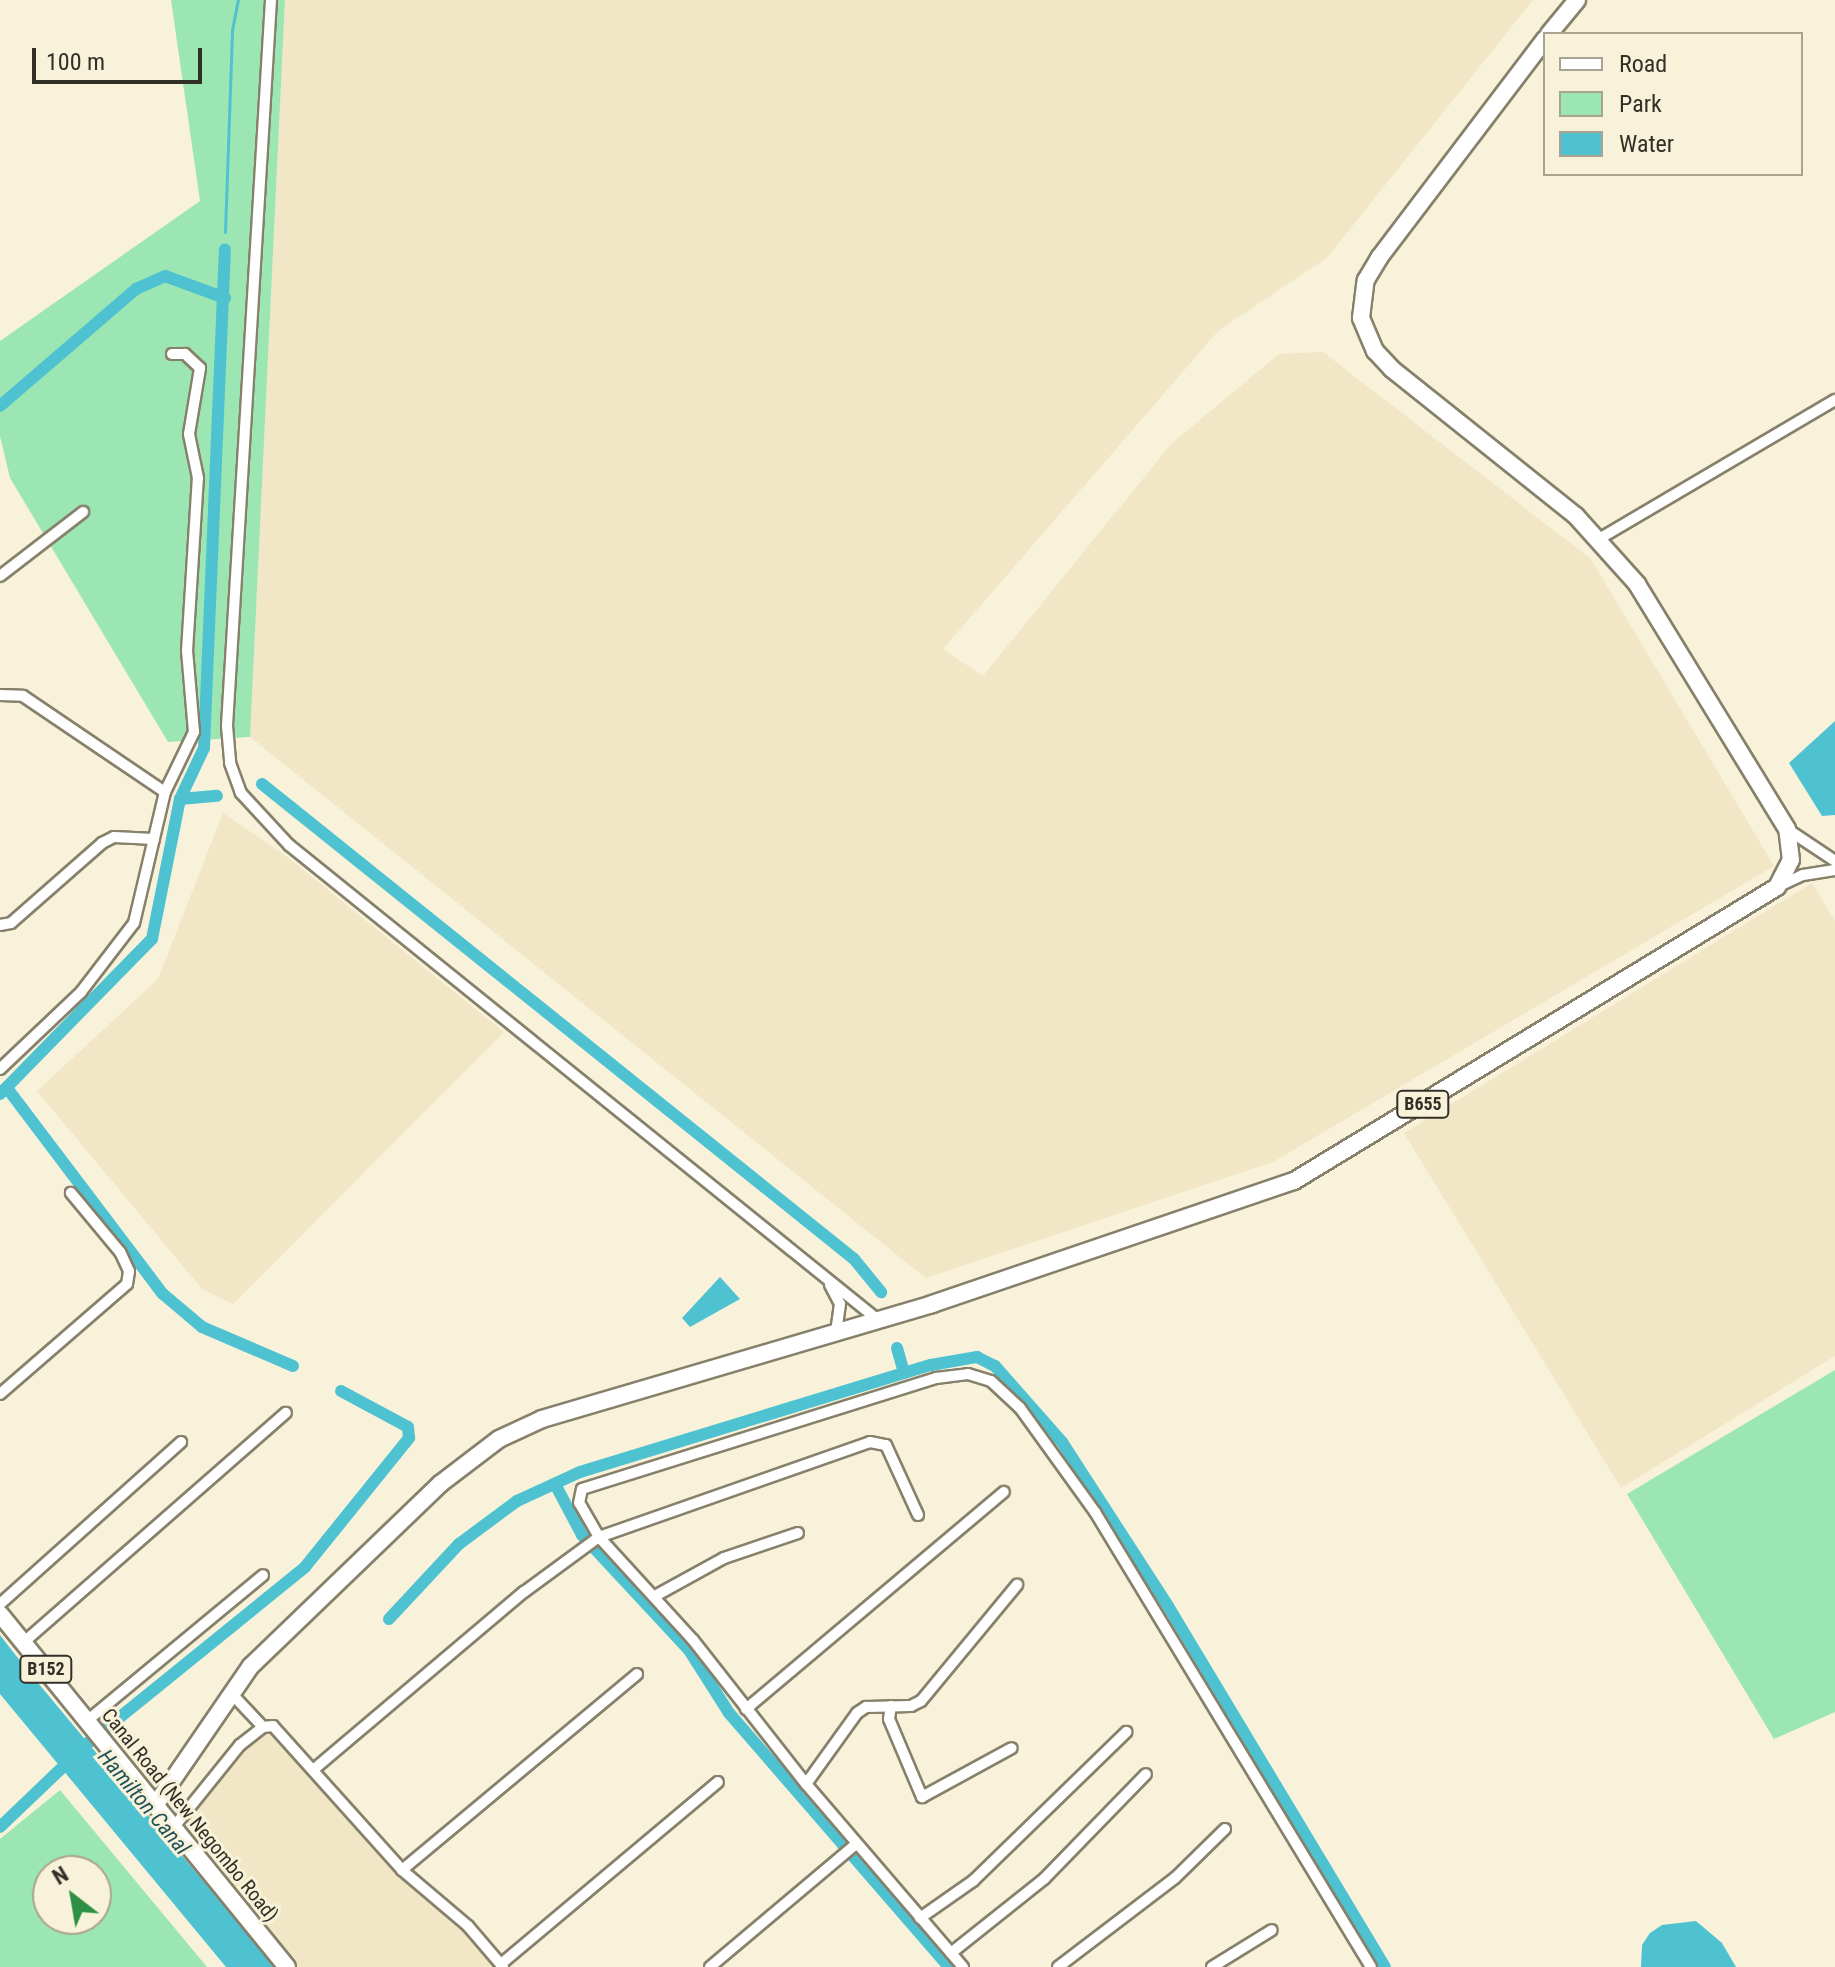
<!DOCTYPE html>
<html>
<head>
<meta charset="utf-8">
<style>
	body { margin:0 }
	#map { position:relative; width:1835px; height:1967px; overflow:hidden; background:#f9f2da; font-family:"Roboto Condensed",sans-serif }
	div>[style] { position:absolute }
	.built>* { inset:0; background:#f1e7c7 }
	.green>* { inset:0; background:#9ce6b3 }
	.water>* { inset:0; background:#4ec2d1 }
	.stream>* { height:3px; margin:-1.5px; padding:0 1.5px; transform-origin:1.5px; border-radius:1.5px; background:#4ec2d1 }
	.canal>* { height:12px; margin:-6px; padding:0 6px; transform-origin:6px; border-radius:6px; background:#4ec2d1 }
	.roads { filter:drop-shadow(2px 0 #87806b) drop-shadow(-2px 0 #87806b) drop-shadow(0 2px #87806b) drop-shadow(0 -2px #87806b) }
	.street>* { height:10px; margin:-5px; padding:0 5px; transform-origin:5px; border-radius:5px; background:#fff }
	.primary>* { height:16px; margin:-8px; padding:0 8px; transform-origin:8px; border-radius:8px; background:#fff }
	span { translate:-50% -50%; white-space:nowrap; text-align:center; line-height:1.15; -webkit-text-stroke:6px #f9f2da; paint-order:stroke }
	.shield-label span { padding:2px 6px; background:#f9f2da; border:2px solid; border-radius:6px; -webkit-text-stroke-width:0 }
	.shield-label { font-size:18px; color:#322f26; font-weight:700 }
	.street-label { font-size:20px; color:#322f26 }
	.water-label { font-size:22px; color:#205258; font-style:italic }
	.legend { position:absolute; left:1543px; top:32px; width:260px; height:144px; box-sizing:border-box; background:#f9f2da; border:2px solid #a9a492; margin:0; padding:10px 14px; list-style:none; font-size:24px; color:#322f26 }
	.legend li { display:flex; align-items:center; gap:16px; height:40px }
	.legend b { width:40px; border:2px solid #a9a492 }
	.north { position:absolute; left:32px; top:1855px; width:80px; height:80px; box-sizing:border-box; background:#f9f2da; border:2px solid #a9a492; border-radius:50%; rotate:329deg; font-size:22px; font-weight:700; line-height:32px; text-align:center; color:#322f26 }
	.north::after { content:''; display:block; margin:auto; width:28px; height:36px; background:#2e9045; clip-path:polygon(50% 0,100% 100%,50% 72%,0 100%) }
	.scale { position:absolute; left:32px; top:48px; width:170px; height:36px; box-sizing:border-box; border:4px solid #322f26; border-top:0; padding-left:10px; font-size:24px; line-height:28px; white-space:nowrap; color:#322f26; -webkit-text-stroke:6px #f9f2da; paint-order:stroke }
</style>
</head>
<body>
<div id="map">
	<div class="built">
		<i style="clip-path:polygon(285px 0,1533px 0,1327px 258px,1219px 330px,943px 649px,983px 676px,1171px 444px,1279px 354px,1323px 352px,1591px 559px,1774px 866px,1273px 1162px,926px 1278px,250px 737px)"></i>
		<i style="clip-path:polygon(223px 813px,286px 856px,504px 1032px,233px 1304px,202px 1289px,37px 1091px,158px 979px)"></i>
		<i style="clip-path:polygon(1812px 883px,1835px 921px,1835px 1356px,1621px 1488px,1404px 1133px)"></i>
		<i style="clip-path:polygon(272px 1729px,401px 1872px,485px 1945px,497px 1967px,291px 1967px,177px 1828px,253px 1735px)"></i>
	</div>
	<div class="green">
		<i style="clip-path:polygon(171px 0,285px 0,250px 737px,168px 742px,10px 478px,0 436px,0 341px,200px 201px)"></i>
		<i style="clip-path:polygon(1835px 1370px,1835px 1712px,1774px 1739px,1627px 1494px)"></i>
		<i style="clip-path:polygon(evenodd,60px 1790px,207px 1967px,0 1967px,0 1839px,60px 1790px,96px 1871px,96px 1919px,48px 1919px,48px 1871px,96px 1871px)"></i>
	</div>
	<div class="water">
		<i style="clip-path:polygon(1835px 721px,1835px 815px,1822px 816px,1789px 763px)"></i>
		<i style="clip-path:polygon(720px 1277px,740px 1299px,690px 1327px,682px 1318px)"></i>
		<i style="clip-path:polygon(0 1635px,28px 1671px,275px 1967px,226px 1967px,0 1694px)"></i>
		<i style="clip-path:polygon(1696px 1921px,1722px 1943px,1736px 1967px,1641px 1967px,1642px 1945px,1650px 1933px,1662px 1925px)"></i>
	</div>
	<div class="stream">
		<i style="left:225px;top:232px;width:202px;rotate:-88deg"></i>
		<i style="left:232px;top:30px;width:31px;rotate:-79deg"></i>
	</div>
	<div class="canal">
		<i style="left:0;top:406px;width:179px;rotate:-40.7deg"></i>
		<i style="left:136px;top:289px;width:32px;rotate:-24deg"></i>
		<i style="left:165px;top:276px;width:64px;rotate:20.1deg"></i>
		<i style="left:262px;top:784px;width:759px;rotate:38.74deg"></i>
		<i style="left:854px;top:1259px;width:43px;rotate:50.7deg"></i>
		<i style="left:180px;top:799px;width:37px;rotate:-5deg"></i>
		<i style="left:7px;top:1088px;width:258px;rotate:52.9deg"></i>
		<i style="left:163px;top:1294px;width:51px;rotate:40.2deg"></i>
		<i style="left:202px;top:1327px;width:99px;rotate:23.2deg"></i>
		<i style="left:0;top:1094px;width:217px;rotate:-45.6deg"></i>
		<i style="left:152px;top:939px;width:143px;rotate:-78.7deg"></i>
		<i style="left:180px;top:799px;width:56px;rotate:-64.8deg"></i>
		<i style="left:204px;top:748px;width:499px;rotate:-87.6deg"></i>
		<i style="left:897px;top:1348px;width:26px;rotate:74deg"></i>
		<i style="left:555px;top:1484px;width:58px;rotate:62.1deg"></i>
		<i style="left:582px;top:1535px;width:157px;rotate:47.1deg"></i>
		<i style="left:689px;top:1650px;width:75px;rotate:57.6deg"></i>
		<i style="left:729px;top:1713px;width:336px;rotate:49.1deg"></i>
		<i style="left:389px;top:1619px;width:103px;rotate:-47deg"></i>
		<i style="left:459px;top:1544px;width:72px;rotate:-36.6deg"></i>
		<i style="left:517px;top:1501px;width:69px;rotate:-24.7deg"></i>
		<i style="left:580px;top:1472px;width:367px;rotate:-17deg"></i>
		<i style="left:931px;top:1365px;width:47px;rotate:-9.9deg"></i>
		<i style="left:977px;top:1357px;width:20px;rotate:27deg"></i>
		<i style="left:995px;top:1366px;width:101px;rotate:48.6deg"></i>
		<i style="left:1062px;top:1442px;width:195px;rotate:57.1deg"></i>
		<i style="left:1168px;top:1606px;width:421px;rotate:59deg"></i>
		<i style="left:0;top:1827px;width:122px;rotate:-43.7deg"></i>
		<i style="left:88px;top:1743px;width:279px;rotate:-39deg"></i>
		<i style="left:305px;top:1567px;width:166px;rotate:-51.1deg"></i>
		<i style="left:409px;top:1438px;width:11px;rotate:-95deg"></i>
		<i style="left:408px;top:1427px;width:76px;rotate:-151.8deg"></i>
	</div>
	<div class="roads">
		<div class="street">
			<i style="left:271px;top:0;width:727px;rotate:93.47deg"></i>
			<i style="left:227px;top:726px;width:37px;rotate:85deg"></i>
			<i style="left:230px;top:763px;width:32px;rotate:70deg"></i>
			<i style="left:241px;top:793px;width:71px;rotate:47.3deg"></i>
			<i style="left:289px;top:845px;width:757px;rotate:38.88deg"></i>
			<i style="left:1599px;top:539px;width:274px;rotate:-30.5deg"></i>
			<i style="left:0;top:576px;width:105px;rotate:-37.6deg"></i>
			<i style="left:0;top:695px;width:23px;rotate:2deg"></i>
			<i style="left:23px;top:696px;width:171px;rotate:34.1deg"></i>
			<i style="left:1787px;top:829px;width:58px;rotate:33.7deg"></i>
			<i style="left:1779px;top:886px;width:26px;rotate:-25deg"></i>
			<i style="left:1803px;top:875px;width:32px;rotate:-9deg"></i>
			<i style="left:0;top:925px;width:11px;rotate:-10deg"></i>
			<i style="left:11px;top:923px;width:121px;rotate:-41.3deg"></i>
			<i style="left:102px;top:843px;width:13px;rotate:-27deg"></i>
			<i style="left:114px;top:837px;width:40px;rotate:2.9deg"></i>
			<i style="left:0;top:1069px;width:112px;rotate:-43.5deg"></i>
			<i style="left:81px;top:992px;width:87px;rotate:-52.5deg"></i>
			<i style="left:134px;top:923px;width:135px;rotate:-76.7deg"></i>
			<i style="left:165px;top:792px;width:67px;rotate:-64.2deg"></i>
			<i style="left:194px;top:732px;width:81px;rotate:-94.9deg"></i>
			<i style="left:187px;top:651px;width:173px;rotate:-86.4deg"></i>
			<i style="left:198px;top:478px;width:45px;rotate:-101.6deg"></i>
			<i style="left:189px;top:434px;width:67px;rotate:-80.5deg"></i>
			<i style="left:200px;top:368px;width:21px;rotate:-137deg"></i>
			<i style="left:185px;top:354px;width:13px;rotate:180deg"></i>
			<i style="left:830px;top:1285px;width:21px;rotate:62deg"></i>
			<i style="left:840px;top:1304px;width:28px;rotate:98deg"></i>
			<i style="left:0;top:1394px;width:168px;rotate:-40.9deg"></i>
			<i style="left:127px;top:1284px;width:13px;rotate:-81deg"></i>
			<i style="left:129px;top:1271px;width:21px;rotate:-115deg"></i>
			<i style="left:120px;top:1252px;width:77px;rotate:-129.7deg"></i>
			<i style="left:655px;top:1596px;width:79px;rotate:-28.8deg"></i>
			<i style="left:724px;top:1558px;width:78px;rotate:-18.7deg"></i>
			<i style="left:0;top:1604px;width:243px;rotate:-41.8deg"></i>
			<i style="left:24px;top:1642px;width:348px;rotate:-41.2deg"></i>
			<i style="left:230px;top:1692px;width:48px;rotate:46.7deg"></i>
			<i style="left:891px;top:1706px;width:13px;rotate:99deg"></i>
			<i style="left:889px;top:1719px;width:85px;rotate:67.1deg"></i>
			<i style="left:922px;top:1797px;width:102px;rotate:-28.6deg"></i>
			<i style="left:746px;top:1709px;width:337px;rotate:-40.1deg"></i>
			<i style="left:88px;top:1720px;width:227px;rotate:-39.6deg"></i>
			<i style="left:313px;top:1770px;width:276px;rotate:-40.2deg"></i>
			<i style="left:524px;top:1592px;width:93px;rotate:-36.3deg"></i>
			<i style="left:599px;top:1537px;width:287px;rotate:-19.3deg"></i>
			<i style="left:870px;top:1442px;width:16px;rotate:11deg"></i>
			<i style="left:886px;top:1445px;width:77px;rotate:65.4deg"></i>
			<i style="left:806px;top:1784px;width:87px;rotate:-54.3deg"></i>
			<i style="left:857px;top:1713px;width:11px;rotate:-34deg"></i>
			<i style="left:866px;top:1707px;width:45px;rotate:-1.3deg"></i>
			<i style="left:911px;top:1706px;width:11px;rotate:-27deg"></i>
			<i style="left:921px;top:1701px;width:151px;rotate:-50.4deg"></i>
			<i style="left:173px;top:1828px;width:107px;rotate:-51.1deg"></i>
			<i style="left:240px;top:1745px;width:29px;rotate:-38deg"></i>
			<i style="left:263px;top:1727px;width:10px;rotate:-6deg"></i>
			<i style="left:273px;top:1726px;width:193px;rotate:48.1deg"></i>
			<i style="left:402px;top:1870px;width:87px;rotate:40.3deg"></i>
			<i style="left:468px;top:1926px;width:54px;rotate:49.5deg"></i>
			<i style="left:402px;top:1870px;width:306px;rotate:-39.8deg"></i>
			<i style="left:920px;top:1918px;width:65px;rotate:-34.9deg"></i>
			<i style="left:973px;top:1881px;width:214px;rotate:-44.2deg"></i>
			<i style="left:951px;top:1953px;width:119px;rotate:-38.5deg"></i>
			<i style="left:1044px;top:1879px;width:146px;rotate:-45.8deg"></i>
			<i style="left:501px;top:1964px;width:283px;rotate:-40deg"></i>
			<i style="left:710px;top:1967px;width:191px;rotate:-40.1deg"></i>
			<i style="left:963px;top:1967px;width:241px;rotate:-130.6deg"></i>
			<i style="left:806px;top:1784px;width:183px;rotate:-128.1deg"></i>
			<i style="left:693px;top:1640px;width:139px;rotate:-132.4deg"></i>
			<i style="left:599px;top:1537px;width:39px;rotate:-120deg"></i>
			<i style="left:579px;top:1503px;width:14px;rotate:-78deg"></i>
			<i style="left:582px;top:1489px;width:371px;rotate:-17.4deg"></i>
			<i style="left:936px;top:1378px;width:32px;rotate:-7deg"></i>
			<i style="left:968px;top:1374px;width:24px;rotate:17deg"></i>
			<i style="left:991px;top:1381px;width:40px;rotate:43deg"></i>
			<i style="left:1020px;top:1408px;width:128px;rotate:54.2deg"></i>
			<i style="left:1095px;top:1512px;width:532px;rotate:58.76deg"></i>
			<i style="left:1058px;top:1967px;width:147px;rotate:-37.3deg"></i>
			<i style="left:1175px;top:1878px;width:70px;rotate:-44.4deg"></i>
			<i style="left:1212px;top:1967px;width:70px;rotate:-31.7deg"></i>
		</div>
		<div class="primary">
			<i style="left:1549px;top:34px;width:44px;rotate:-50.5deg"></i>
			<i style="left:0;top:1614px;width:455px;rotate:50.9deg"></i>
			<i style="left:156px;top:1804px;width:168px;rotate:-55.5deg"></i>
			<i style="left:251px;top:1666px;width:262px;rotate:-43.9deg"></i>
			<i style="left:440px;top:1484px;width:74px;rotate:-37.3deg"></i>
			<i style="left:499px;top:1439px;width:47px;rotate:-24.9deg"></i>
			<i style="left:542px;top:1419px;width:407px;rotate:-16.4deg"></i>
			<i style="left:932px;top:1304px;width:382px;rotate:-18.8deg"></i>
			<i style="left:1294px;top:1181px;width:565px;rotate:-31.33deg"></i>
			<i style="left:1777px;top:887px;width:30px;rotate:-63deg"></i>
			<i style="left:1791px;top:860px;width:31px;rotate:-97deg"></i>
			<i style="left:1787px;top:829px;width:287px;rotate:-121.5deg"></i>
			<i style="left:1637px;top:584px;width:91px;rotate:-131.9deg"></i>
			<i style="left:1576px;top:516px;width:236px;rotate:-141.4deg"></i>
			<i style="left:1392px;top:369px;width:25px;rotate:-133deg"></i>
			<i style="left:1375px;top:351px;width:36px;rotate:-113deg"></i>
			<i style="left:1361px;top:318px;width:38px;rotate:-83deg"></i>
			<i style="left:1366px;top:280px;width:26px;rotate:-59deg"></i>
			<i style="left:1379px;top:258px;width:275px;rotate:-52.8deg"></i>
		</div>
	</div>
	<div class="shield-label">
		<span style="left:1423px;top:1104px">B655</span>
		<span style="left:46px;top:1669px">B152</span>
	</div>
	<div class="street-label">
		<span style="left:190px;top:1815px;rotate:51deg">Canal Road (New Negombo Road)</span>
	</div>
	<div class="water-label">
		<span style="left:144px;top:1802px;rotate:50deg">Hamilton Canal</span>
	</div>
	<ul class="legend">
	<li><b style="height:10px;background:#fff"></b>Road</li>
	<li><b style="height:22px;background:#9ce6b3"></b>Park</li>
	<li><b style="height:22px;background:#4ec2d1"></b>Water</li>
	</ul>
	<div class="north">N</div>
	<div class="scale">100 m</div>
</div>
</body>
</html>
